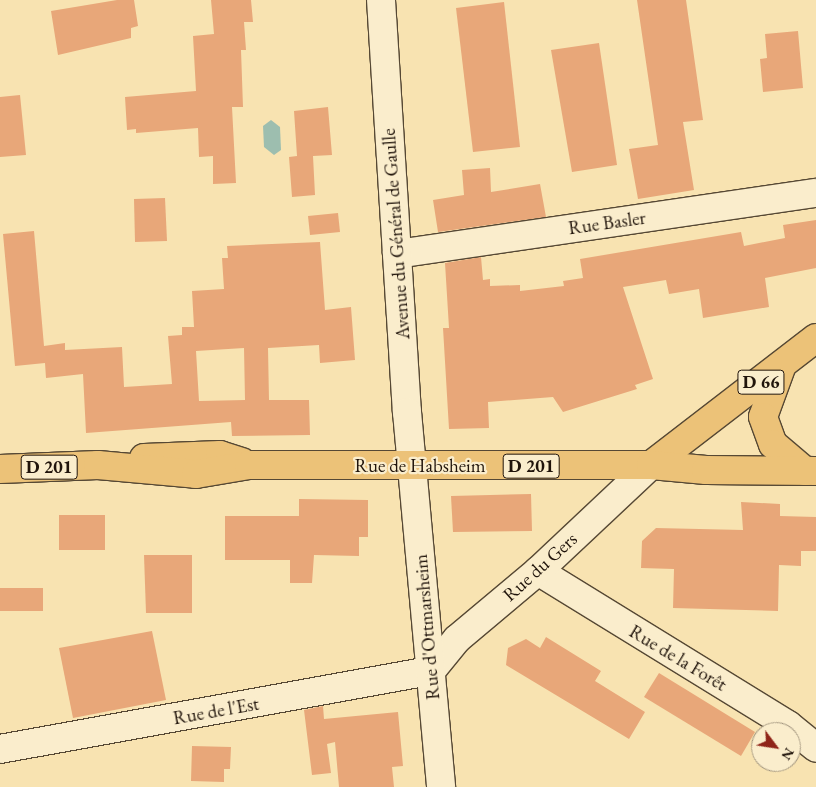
<!DOCTYPE html>
<meta charset="utf-8">
<style>
body{margin:0}
#map{position:relative;width:816px;height:787px;overflow:hidden;background:#f8e3b1;font-family:"EB Garamond",serif}
div>[style]{position:absolute}
.water>*{inset:0;background:#9dbeaf}
.building>*{inset:0;background:#e8a779}
.roads{filter:drop-shadow(1px 0 #564834) drop-shadow(-1px 0 #564834) drop-shadow(0 1px #564834) drop-shadow(0 -1px #564834)}
.minor>*{height:28px;margin:-14px;padding:0 14px;transform-origin:14px;border-radius:14px;background:#faedcc}
.secondary>*{height:28px;margin:-14px;padding:0 14px;transform-origin:14px;border-radius:14px;background:#faedcc}
.primary>*{height:28px;margin:-14px;padding:0 14px;transform-origin:14px;border-radius:14px;background:#ecc278}
span{translate:-50% -50%;white-space:nowrap;text-align:center;line-height:1.15;-webkit-text-stroke:4.5px #faedcc;paint-order:stroke}
.shield-label span{padding:1px 4px;background:#faedcc;border:1px solid;border-radius:4px;-webkit-text-stroke-width:0}
.shield-label{font-size:18px;color:#20140b;font-weight:700}
.street-label{font-size:19px;color:#20140b}
.north{position:absolute;left:751px;top:722px;width:50px;height:50px;box-sizing:border-box;background:#faedcc;border:1px solid #a3967f;border-radius:50%;rotate:121deg;font-size:14px;font-weight:700;line-height:20px;text-align:center;color:#20140b}
.north::after{content:'';display:block;margin:auto;width:18px;height:22px;background:#8f2418;clip-path:polygon(50% 0,100% 100%,50% 72%,0 100%)}
</style>
<div id="map">
<div class="water">
<div style="clip-path:polygon(271px 120px,280px 127px,281px 150px,274px 155px,264px 147px,263px 126px)"></div>
</div>
<div class="building">
<div style="clip-path:polygon(117px 0,134px 0,138px 26px,131px 28px,131px 38px,58px 55px,51px 11px)"></div>
<div style="clip-path:polygon(211px 0,251px 0,253px 22px,244px 22px,246px 50px,241px 50px,243px 107px,232px 107px,236px 183px,213px 184px,213px 156px,199px 157px,198px 128px,136px 133px,136px 129px,127px 130px,125px 97px,196px 91px,193px 36px,214px 34px)"></div>
<div style="clip-path:polygon(637px 0,686px 0,703px 120px,683px 122px,694px 190px,638px 199px,629px 149px,658px 145px)"></div>
<div style="clip-path:polygon(504px 2px,520px 147px,473px 152px,456px 8px)"></div>
<div style="clip-path:polygon(798px 31px,803px 88px,763px 92px,760px 59px,767px 58px,765px 34px)"></div>
<div style="clip-path:polygon(599px 43px,617px 165px,572px 172px,551px 50px)"></div>
<div style="clip-path:polygon(20px 95px,26px 155px,0 157px,0 97px)"></div>
<div style="clip-path:polygon(328px 107px,332px 155px,313px 156px,315px 195px,292px 197px,289px 157px,297px 156px,294px 111px)"></div>
<div style="clip-path:polygon(490px 168px,491px 192px,540px 184px,546px 217px,438px 232px,433px 200px,464px 195px,462px 170px)"></div>
<div style="clip-path:polygon(165px 198px,167px 241px,135px 242px,134px 199px)"></div>
<div style="clip-path:polygon(338px 213px,340px 232px,310px 235px,308px 216px)"></div>
<div style="clip-path:polygon(816px 220px,816px 268px,765px 278px,769px 307px,703px 318px,699px 289px,669px 294px,666px 280px,623px 287px,653px 379px,635px 385px,637px 389px,563px 412px,553px 397px,488px 402px,489px 428px,449px 429px,443px 328px,449px 328px,445px 263px,481px 257px,483px 280px,490px 279px,490px 286px,520px 285px,520px 291px,564px 286px,563px 281px,583px 278px,580px 259px,741px 232px,744px 246px,785px 238px,783px 225px)"></div>
<div style="clip-path:polygon(evenodd,34px 231px,44px 346px,65px 343px,65px 350px,122px 347px,124px 387px,172px 384px,168px 336px,182px 335px,182px 327px,194px 327px,192px 291px,224px 289px,222px 258px,228px 258px,227px 246px,320px 242px,325px 310px,351px 307px,355px 360px,320px 363px,319px 345px,268px 348px,269px 400px,309px 400px,310px 435px,232px 436px,231px 422px,86px 433px,83px 374px,46px 378px,45px 363px,15px 366px,3px 234px,34px 231px,244px 348px,245px 400px,199px 401px,196px 351px,244px 348px)"></div>
<div style="clip-path:polygon(531px 494px,532px 531px,453px 532px,451px 496px)"></div>
<div style="clip-path:polygon(299px 499px,368px 500px,368px 537px,359px 537px,359px 556px,314px 555px,312px 583px,290px 583px,290px 560px,225px 560px,225px 516px,299px 516px)"></div>
<div style="clip-path:polygon(741px 502px,780px 504px,780px 516px,816px 517px,816px 551px,801px 551px,801px 566px,779px 565px,778px 611px,673px 608px,674px 569px,641px 568px,642px 541px,656px 528px,743px 530px)"></div>
<div style="clip-path:polygon(59px 515px,105px 515px,105px 550px,59px 550px)"></div>
<div style="clip-path:polygon(144px 555px,192px 555px,192px 613px,146px 613px)"></div>
<div style="clip-path:polygon(0 588px,43px 588px,43px 611px,0 611px)"></div>
<div style="clip-path:polygon(152px 631px,166px 700px,73px 718px,59px 648px)"></div>
<div style="clip-path:polygon(546px 637px,601px 671px,595px 681px,645px 712px,629px 739px,506px 665px,508px 648px,526px 639px,540px 648px)"></div>
<div style="clip-path:polygon(659px 673px,755px 732px,741px 756px,644px 697px)"></div>
<div style="clip-path:polygon(323px 706px,324px 719px,398px 712px,403px 766px,392px 767px,394px 787px,339px 787px,335px 742px,327px 744px,331px 773px,312px 775px,304px 710px)"></div>
<div style="clip-path:polygon(192px 746px,231px 747px,230px 769px,224px 769px,224px 782px,191px 781px)"></div>
</div>
<div class="roads">
<div class="minor">
<div style="left:397px;top:254px;width:423px;rotate:-8.3deg"></div>
<div style="left:538px;top:571px;width:294px;rotate:31.6deg"></div>
<div style="left:788px;top:725px;width:36px;rotate:39deg"></div>
<div style="left:0;top:749px;width:438px;rotate:-10.3deg"></div>
<div style="left:431px;top:671px;width:41px;rotate:-50.9deg"></div>
<div style="left:457px;top:639px;width:106px;rotate:-40deg"></div>
<div style="left:538px;top:571px;width:155px;rotate:-43.2deg"></div>
</div>
<div class="secondary">
<div style="left:381px;top:0;width:413px;rotate:86.4deg"></div>
<div style="left:407px;top:412px;width:377px;rotate:84.8deg"></div>
</div>
<div class="primary">
<div style="left:782px;top:365px;width:55px;rotate:110.1deg"></div>
<div style="left:763px;top:417px;width:29px;rotate:70deg"></div>
<div style="left:773px;top:444px;width:42px;rotate:40.2deg"></div>
<div style="left:144px;top:458px;width:76px;rotate:-2.3deg"></div>
<div style="left:220px;top:455px;width:23px;rotate:18deg"></div>
<div style="left:651px;top:465px;width:208px;rotate:-37.6deg"></div>
<div style="left:0;top:469px;width:98px;rotate:-2.3deg"></div>
<div style="left:98px;top:465px;width:98px;rotate:5.2deg"></div>
<div style="left:196px;top:474px;width:54px;rotate:-9.6deg"></div>
<div style="left:249px;top:465px;width:402px"></div>
<div style="left:651px;top:465px;width:55px;rotate:5.2deg"></div>
<div style="left:706px;top:470px;width:110px;rotate:0.5deg"></div>
</div>
</div>
<div class="shield-label">
<span style="left:761px;top:382px">D 66</span>
<span style="left:531px;top:466px">D 201</span>
<span style="left:49px;top:467px">D 201</span>
</div>
<div class="street-label">
<span style="left:607px;top:223px;rotate:-8deg">Rue Basler</span>
<span style="left:396px;top:234px;rotate:-94deg">Avenue du Général de Gaulle</span>
<span style="left:420px;top:466px">Rue de Habsheim</span>
<span style="left:540px;top:567px;rotate:-42deg">Rue du Gers</span>
<span style="left:427px;top:627px;rotate:-95deg">Rue d'Ottmarsheim</span>
<span style="left:678px;top:658px;rotate:31deg">Rue de la Forêt</span>
<span style="left:216px;top:711px;rotate:-10deg">Rue de l'Est</span>
</div>
<div class="north">N</div>
</div>
